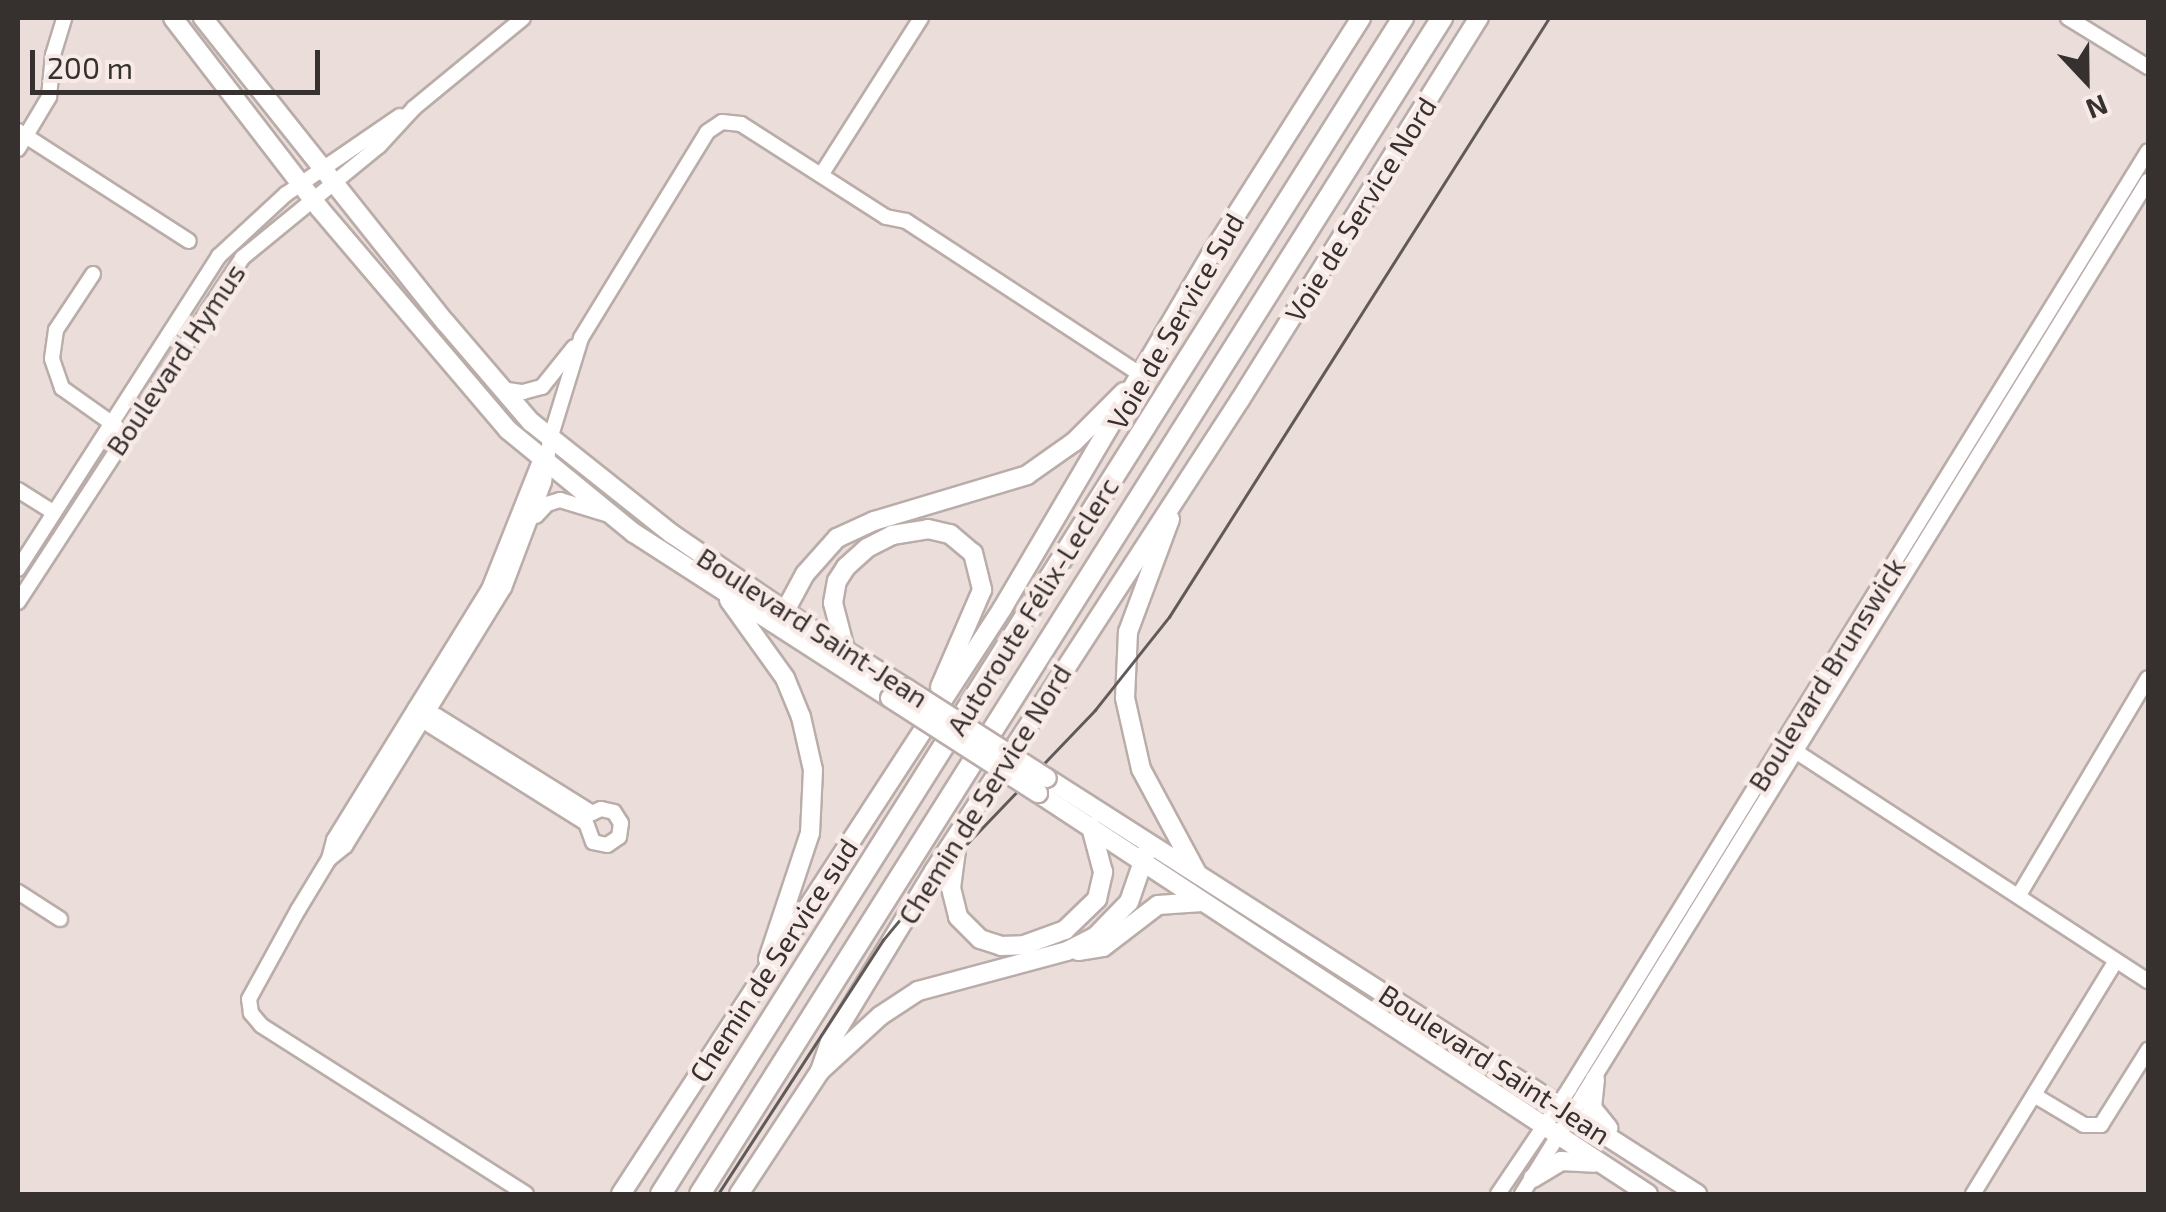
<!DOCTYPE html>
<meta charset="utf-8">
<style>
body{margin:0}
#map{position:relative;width:2166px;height:1212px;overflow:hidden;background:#ebdeda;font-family:"Exo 2",sans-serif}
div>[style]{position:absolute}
.roads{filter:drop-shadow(2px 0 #baada9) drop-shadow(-2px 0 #baada9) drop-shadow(0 2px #baada9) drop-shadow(0 -2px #baada9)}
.minor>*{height:14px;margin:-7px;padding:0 7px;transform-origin:7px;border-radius:7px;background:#fff}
.major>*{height:18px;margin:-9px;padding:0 9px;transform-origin:9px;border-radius:9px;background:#fff}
.highway>*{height:20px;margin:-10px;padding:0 10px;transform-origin:10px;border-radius:10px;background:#fff}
.tram>*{height:2.5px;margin:-1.25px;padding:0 1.25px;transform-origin:1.25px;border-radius:1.25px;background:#615a58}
.bridges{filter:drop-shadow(2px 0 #baada9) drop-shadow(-2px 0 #baada9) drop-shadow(0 2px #baada9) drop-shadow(0 -2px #baada9)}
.major-bridge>*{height:18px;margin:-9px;padding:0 9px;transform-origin:9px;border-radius:9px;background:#fff}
span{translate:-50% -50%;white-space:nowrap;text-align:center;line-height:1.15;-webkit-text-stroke:9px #f8ebe7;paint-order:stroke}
.street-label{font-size:28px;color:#36312f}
.frame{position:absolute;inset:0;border:20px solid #36312f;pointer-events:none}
.north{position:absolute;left:2036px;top:30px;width:100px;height:100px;-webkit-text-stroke:8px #f8ebe7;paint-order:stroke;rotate:158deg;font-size:28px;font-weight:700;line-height:40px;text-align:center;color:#36312f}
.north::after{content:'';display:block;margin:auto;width:35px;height:45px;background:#36312f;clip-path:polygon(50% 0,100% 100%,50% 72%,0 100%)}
.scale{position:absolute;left:30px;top:50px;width:290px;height:45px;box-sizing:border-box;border:5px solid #36312f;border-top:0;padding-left:12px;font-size:30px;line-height:35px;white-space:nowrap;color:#36312f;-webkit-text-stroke:8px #f8ebe7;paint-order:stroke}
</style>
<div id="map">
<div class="roads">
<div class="minor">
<div style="left:2068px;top:18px;width:94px;rotate:31.5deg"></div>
<div style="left:18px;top:131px;width:203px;rotate:32.8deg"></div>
<div style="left:18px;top:149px;width:61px;rotate:-59.2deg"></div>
<div style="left:49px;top:97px;width:42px;rotate:-84.6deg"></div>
<div style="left:53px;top:55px;width:39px;rotate:-73deg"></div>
<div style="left:821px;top:175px;width:186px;rotate:-57.5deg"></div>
<div style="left:93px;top:274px;width:67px;rotate:123.5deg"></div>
<div style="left:56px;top:330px;width:29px;rotate:98deg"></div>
<div style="left:52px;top:359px;width:31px;rotate:71deg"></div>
<div style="left:62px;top:388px;width:67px;rotate:35.3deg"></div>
<div style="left:501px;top:389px;width:22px;rotate:8deg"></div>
<div style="left:523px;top:392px;width:20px;rotate:-15deg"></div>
<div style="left:542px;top:387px;width:51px;rotate:-51.3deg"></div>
<div style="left:18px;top:490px;width:41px;rotate:32.2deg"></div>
<div style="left:536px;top:516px;width:16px;rotate:-47deg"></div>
<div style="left:547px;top:504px;width:14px;rotate:-17deg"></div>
<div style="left:560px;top:500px;width:48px;rotate:16.9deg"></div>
<div style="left:18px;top:569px;width:372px;rotate:-57.3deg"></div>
<div style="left:219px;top:256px;width:91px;rotate:-42.8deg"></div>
<div style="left:286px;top:194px;width:138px;rotate:-34.4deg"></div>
<div style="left:18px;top:602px;width:411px;rotate:-56.9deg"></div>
<div style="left:242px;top:258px;width:177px;rotate:-39.3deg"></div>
<div style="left:379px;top:146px;width:52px;rotate:-47.4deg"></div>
<div style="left:414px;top:108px;width:141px;rotate:-39.5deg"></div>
<div style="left:415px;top:709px;width:23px;rotate:18deg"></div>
<div style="left:437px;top:716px;width:183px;rotate:32deg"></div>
<div style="left:592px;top:813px;width:10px;rotate:-24deg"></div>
<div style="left:601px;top:809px;width:13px;rotate:13deg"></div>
<div style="left:614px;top:812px;width:13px;rotate:58deg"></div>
<div style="left:621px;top:823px;width:14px;rotate:98deg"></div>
<div style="left:619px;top:837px;width:14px;rotate:146deg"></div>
<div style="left:607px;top:845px;width:14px;rotate:-168deg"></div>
<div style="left:593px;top:842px;width:20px;rotate:-110deg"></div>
<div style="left:586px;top:823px;width:184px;rotate:-147.9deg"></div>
<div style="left:430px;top:725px;width:22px;rotate:-133deg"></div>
<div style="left:1789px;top:747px;width:429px;rotate:33.1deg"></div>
<div style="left:329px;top:859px;width:20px;rotate:-75deg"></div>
<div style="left:334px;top:840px;width:295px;rotate:-58.3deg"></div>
<div style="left:489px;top:589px;width:146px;rotate:-68.3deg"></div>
<div style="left:18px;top:892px;width:50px;rotate:32.7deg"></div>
<div style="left:2019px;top:895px;width:252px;rotate:-59.3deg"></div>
<div style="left:2034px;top:1095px;width:58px;rotate:31deg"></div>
<div style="left:2084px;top:1125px;width:17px"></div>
<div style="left:2101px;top:1125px;width:89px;rotate:-57.9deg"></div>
<div style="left:526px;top:1194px;width:314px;rotate:-147.5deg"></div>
<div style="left:261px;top:1025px;width:16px;rotate:-130deg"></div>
<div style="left:251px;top:1013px;width:14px;rotate:-98deg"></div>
<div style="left:249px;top:999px;width:102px;rotate:-61.2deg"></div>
<div style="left:298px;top:910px;width:60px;rotate:-58.7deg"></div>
<div style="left:329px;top:859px;width:21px;rotate:-39deg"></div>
<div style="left:345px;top:846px;width:303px;rotate:-58.4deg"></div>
<div style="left:504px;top:588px;width:113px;rotate:-69.3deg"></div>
<div style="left:544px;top:482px;width:43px;rotate:-82.1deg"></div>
<div style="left:550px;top:439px;width:106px;rotate:-72.9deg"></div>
<div style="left:581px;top:338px;width:241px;rotate:-58.5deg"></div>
<div style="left:707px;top:132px;width:18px;rotate:-34deg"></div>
<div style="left:722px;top:122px;width:19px;rotate:6deg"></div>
<div style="left:741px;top:124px;width:172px;rotate:32.7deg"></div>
<div style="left:886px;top:217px;width:20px;rotate:11deg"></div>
<div style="left:906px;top:221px;width:280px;rotate:33.2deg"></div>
<div style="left:1498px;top:1194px;width:127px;rotate:-55.9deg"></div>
<div style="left:1569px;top:1089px;width:1102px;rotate:-58.31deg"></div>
<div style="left:1522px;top:1194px;width:1191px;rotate:-58.29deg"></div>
<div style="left:1973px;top:1194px;width:273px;rotate:-58.5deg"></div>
</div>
<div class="major">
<div style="left:173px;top:18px;width:241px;rotate:52.4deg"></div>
<div style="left:320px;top:209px;width:290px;rotate:49.6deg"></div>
<div style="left:508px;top:430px;width:163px;rotate:39.3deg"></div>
<div style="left:634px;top:533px;width:305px;rotate:32.8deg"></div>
<div style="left:203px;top:18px;width:390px;rotate:51.5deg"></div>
<div style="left:446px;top:323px;width:130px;rotate:49.4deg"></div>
<div style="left:531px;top:422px;width:180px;rotate:38.5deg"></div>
<div style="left:672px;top:534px;width:172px;rotate:34.3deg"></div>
<div style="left:814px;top:631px;width:108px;rotate:31.8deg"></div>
<div style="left:1170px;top:519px;width:121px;rotate:110.4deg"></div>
<div style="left:1128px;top:632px;width:66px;rotate:92.6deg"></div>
<div style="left:1125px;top:698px;width:73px;rotate:77.3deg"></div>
<div style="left:1141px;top:769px;width:118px;rotate:61.7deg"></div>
<div style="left:729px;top:600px;width:96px;rotate:54.3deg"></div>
<div style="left:785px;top:678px;width:42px;rotate:67.7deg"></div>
<div style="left:801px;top:717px;width:54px;rotate:77.2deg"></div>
<div style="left:813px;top:770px;width:63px;rotate:92.7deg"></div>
<div style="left:810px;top:833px;width:133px;rotate:108.4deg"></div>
<div style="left:785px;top:621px;width:10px;rotate:-90deg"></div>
<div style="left:785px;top:611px;width:42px;rotate:-61.6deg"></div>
<div style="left:805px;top:574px;width:48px;rotate:-48.4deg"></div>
<div style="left:837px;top:538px;width:41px;rotate:-24.7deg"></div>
<div style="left:874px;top:521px;width:160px;rotate:-16.7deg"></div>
<div style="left:1027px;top:475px;width:57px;rotate:-35.1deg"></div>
<div style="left:1074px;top:442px;width:71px;rotate:-45deg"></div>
<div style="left:845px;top:649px;width:48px;rotate:-104.6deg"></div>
<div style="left:833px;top:603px;width:22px;rotate:-80deg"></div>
<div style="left:837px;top:581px;width:17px;rotate:-57deg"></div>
<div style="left:846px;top:567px;width:28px;rotate:-42deg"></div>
<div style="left:867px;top:548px;width:28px;rotate:-27deg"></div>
<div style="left:892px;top:535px;width:36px;rotate:-9deg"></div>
<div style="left:928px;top:529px;width:23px;rotate:13deg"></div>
<div style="left:950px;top:534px;width:30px;rotate:40deg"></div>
<div style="left:973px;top:553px;width:38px;rotate:76deg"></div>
<div style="left:982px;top:590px;width:106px;rotate:113.4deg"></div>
<div style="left:1047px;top:778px;width:772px;rotate:32.62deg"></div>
<div style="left:1038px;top:793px;width:730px;rotate:33.32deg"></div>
<div style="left:957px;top:842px;width:46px;rotate:97.4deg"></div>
<div style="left:951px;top:888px;width:30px;rotate:76deg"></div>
<div style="left:958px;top:917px;width:31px;rotate:45deg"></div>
<div style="left:980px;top:939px;width:22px;rotate:18deg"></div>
<div style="left:1001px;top:946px;width:23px;rotate:-2deg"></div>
<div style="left:1024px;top:945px;width:44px;rotate:-20.1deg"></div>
<div style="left:1065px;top:930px;width:45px;rotate:-44.1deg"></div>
<div style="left:1097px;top:899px;width:28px;rotate:-77deg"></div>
<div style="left:1103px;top:872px;width:47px;rotate:-104.9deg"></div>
<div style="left:1078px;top:951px;width:25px;rotate:-9deg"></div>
<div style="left:1103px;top:947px;width:69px;rotate:-37.4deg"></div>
<div style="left:1158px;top:905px;width:44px;rotate:-3.9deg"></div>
<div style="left:820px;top:1071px;width:81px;rotate:-42.5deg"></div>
<div style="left:880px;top:1016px;width:45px;rotate:-33.3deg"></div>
<div style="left:918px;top:991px;width:154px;rotate:-15deg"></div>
<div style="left:1067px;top:951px;width:33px;rotate:-27deg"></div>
<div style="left:1096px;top:936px;width:47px;rotate:-45.9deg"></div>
<div style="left:1129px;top:902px;width:52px;rotate:-70.9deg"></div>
<div style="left:1595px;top:1079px;width:29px;rotate:96deg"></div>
<div style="left:1592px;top:1108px;width:26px;rotate:51deg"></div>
<div style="left:1533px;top:1178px;width:33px;rotate:-31deg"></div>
<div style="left:1561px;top:1161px;width:33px;rotate:3deg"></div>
<div style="left:621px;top:1194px;width:698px;rotate:-56.92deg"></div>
<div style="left:1002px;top:609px;width:410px;rotate:-59.5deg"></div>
<div style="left:1210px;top:256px;width:282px;rotate:-57.6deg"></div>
<div style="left:739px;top:1194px;width:147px;rotate:-56.6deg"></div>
<div style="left:820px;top:1071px;width:31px;rotate:-71deg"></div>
<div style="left:830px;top:1042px;width:200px;rotate:-58.7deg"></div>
<div style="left:934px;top:871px;width:562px;rotate:-56.99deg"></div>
<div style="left:1240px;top:400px;width:451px;rotate:-58deg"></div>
</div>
<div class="highway">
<div style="left:661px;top:1194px;width:1391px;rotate:-57.75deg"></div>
<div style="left:700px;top:1194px;width:1391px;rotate:-57.75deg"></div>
</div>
</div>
<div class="tram">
<div style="left:718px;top:1194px;width:303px;rotate:-57deg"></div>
<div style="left:883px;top:940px;width:83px;rotate:-50.4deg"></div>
<div style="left:936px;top:876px;width:230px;rotate:-46.2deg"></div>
<div style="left:1095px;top:710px;width:119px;rotate:-51.5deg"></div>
<div style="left:1169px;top:617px;width:709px;rotate:-57.61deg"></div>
</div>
<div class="bridges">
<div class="major-bridge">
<div style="left:906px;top:688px;width:167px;rotate:32.6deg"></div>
<div style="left:890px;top:698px;width:176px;rotate:32.7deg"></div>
</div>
</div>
<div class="street-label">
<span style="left:1360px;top:209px;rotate:-58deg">Voie de Service Nord</span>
<span style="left:1175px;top:321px;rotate:-60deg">Voie de Service Sud</span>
<span style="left:175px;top:359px;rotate:-56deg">Boulevard Hymus</span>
<span style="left:1032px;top:606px;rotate:-58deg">Autoroute Félix-Leclerc</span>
<span style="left:813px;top:627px;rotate:33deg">Boulevard Saint-Jean</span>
<span style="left:1826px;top:674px;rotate:-58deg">Boulevard Brunswick</span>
<span style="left:984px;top:794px;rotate:-58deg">Chemin de Service Nord</span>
<span style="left:773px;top:960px;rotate:-57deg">Chemin de Service sud</span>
<span style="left:1495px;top:1064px;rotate:33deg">Boulevard Saint-Jean</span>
</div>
<div class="frame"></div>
<div class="north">N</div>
<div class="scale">200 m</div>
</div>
